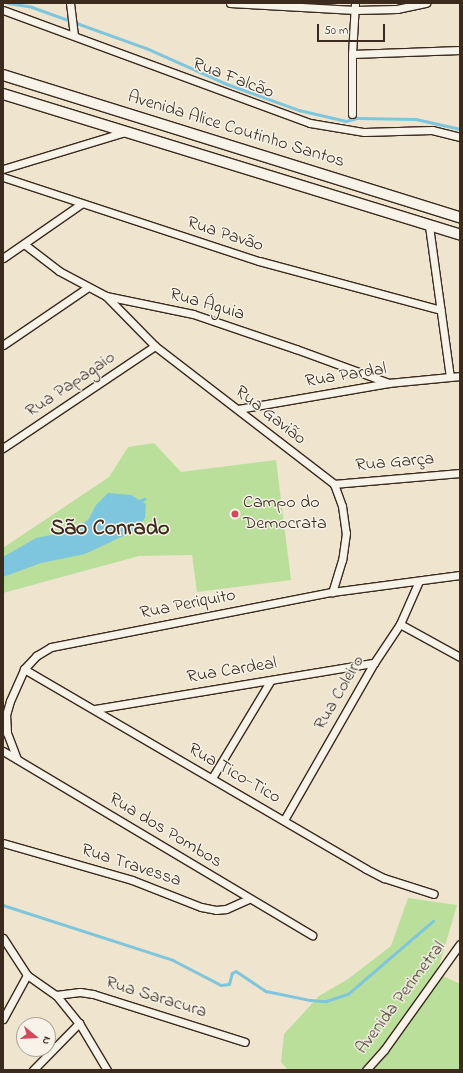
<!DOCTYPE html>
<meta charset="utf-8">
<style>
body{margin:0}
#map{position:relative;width:463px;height:1073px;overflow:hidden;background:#efe5ce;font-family:"Indie Flower",sans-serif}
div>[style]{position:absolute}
.green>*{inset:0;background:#badf9a}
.water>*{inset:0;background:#7ec6de}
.stream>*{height:2.5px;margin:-1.25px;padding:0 1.25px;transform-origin:1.25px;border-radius:1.25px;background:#7ec6de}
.roads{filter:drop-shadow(1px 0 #3b2a1e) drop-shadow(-1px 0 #3b2a1e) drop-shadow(0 1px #3b2a1e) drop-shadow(0 -1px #3b2a1e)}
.street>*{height:7px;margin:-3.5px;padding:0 3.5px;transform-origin:3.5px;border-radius:3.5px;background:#f7f3e8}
.secondary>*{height:10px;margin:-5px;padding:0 5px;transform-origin:5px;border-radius:5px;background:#f7f3e8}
.dots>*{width:11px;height:11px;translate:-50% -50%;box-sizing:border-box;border:2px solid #f7f3e8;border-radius:50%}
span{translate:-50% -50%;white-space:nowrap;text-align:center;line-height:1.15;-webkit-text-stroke:3px #f7f3e8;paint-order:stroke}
.street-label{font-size:18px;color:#3b2a1e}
.poi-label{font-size:18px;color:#3b2a1e}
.left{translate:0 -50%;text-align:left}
.district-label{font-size:22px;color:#3b2a1e;font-weight:700}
.frame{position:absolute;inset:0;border:4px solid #3b2a1e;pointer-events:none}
.north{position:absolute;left:16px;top:1017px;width:40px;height:40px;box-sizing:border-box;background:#f7f3e8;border:1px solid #aca397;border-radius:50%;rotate:108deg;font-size:11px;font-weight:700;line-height:16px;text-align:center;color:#3b2a1e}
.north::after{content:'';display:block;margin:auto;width:14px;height:18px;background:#d1495b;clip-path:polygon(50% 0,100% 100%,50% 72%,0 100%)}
.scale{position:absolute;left:317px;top:24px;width:68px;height:18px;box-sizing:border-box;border:2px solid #3b2a1e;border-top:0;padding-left:5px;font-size:12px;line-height:14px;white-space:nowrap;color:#3b2a1e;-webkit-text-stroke:3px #f7f3e8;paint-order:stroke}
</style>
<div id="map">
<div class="green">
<div style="clip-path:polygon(154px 443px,181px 472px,276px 460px,291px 580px,197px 592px,192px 555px,139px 556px,3px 593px,3px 548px,109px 477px,128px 447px)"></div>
<div style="clip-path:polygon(408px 898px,457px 905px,437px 973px,460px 984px,460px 1070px,288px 1070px,281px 1062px,284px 1034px,319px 996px,348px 979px,391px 946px)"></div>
</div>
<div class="water">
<div style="clip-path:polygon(108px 493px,131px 495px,146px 504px,145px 518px,136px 530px,85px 554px,41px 563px,3px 577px,3px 557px,36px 538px,84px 528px,96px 505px)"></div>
</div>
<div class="stream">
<div style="left:8px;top:3px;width:24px;rotate:9deg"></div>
<div style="left:32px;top:7px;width:121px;rotate:19.8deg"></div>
<div style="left:146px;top:48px;width:89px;rotate:24deg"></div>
<div style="left:227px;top:84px;width:77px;rotate:19.9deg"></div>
<div style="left:299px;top:110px;width:48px;rotate:13.2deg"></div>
<div style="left:346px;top:121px;width:11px;rotate:-15deg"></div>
<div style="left:357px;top:118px;width:59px;rotate:1deg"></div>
<div style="left:416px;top:119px;width:45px;rotate:12.8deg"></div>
<div style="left:137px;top:502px;width:8px;rotate:-23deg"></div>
<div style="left:70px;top:533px;width:25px;rotate:-34deg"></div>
<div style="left:3px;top:905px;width:179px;rotate:17.9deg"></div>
<div style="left:173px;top:960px;width:54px;rotate:27.5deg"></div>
<div style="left:221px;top:985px;width:8px;rotate:-7deg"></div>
<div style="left:229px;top:984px;width:11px;rotate:-75deg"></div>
<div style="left:232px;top:973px;width:4px;rotate:-27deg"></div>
<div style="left:236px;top:971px;width:36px;rotate:34deg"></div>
<div style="left:266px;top:991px;width:45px;rotate:11.6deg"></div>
<div style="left:310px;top:1000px;width:16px;rotate:4deg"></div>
<div style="left:326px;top:1001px;width:23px;rotate:-18deg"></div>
<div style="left:348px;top:994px;width:112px;rotate:-40.7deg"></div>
</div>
<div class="roads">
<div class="street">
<div style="left:70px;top:3px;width:32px;rotate:83deg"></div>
<div style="left:230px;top:3px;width:125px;rotate:3.2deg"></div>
<div style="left:355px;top:10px;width:42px;rotate:-1.4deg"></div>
<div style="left:397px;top:9px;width:30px;rotate:-12deg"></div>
<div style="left:3px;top:10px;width:327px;rotate:20.2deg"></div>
<div style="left:310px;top:123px;width:55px;rotate:9.5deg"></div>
<div style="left:364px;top:132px;width:68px;rotate:-1.7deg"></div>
<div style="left:432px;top:130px;width:29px;rotate:14deg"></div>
<div style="left:352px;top:54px;width:108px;rotate:-2.1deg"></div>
<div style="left:352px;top:114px;width:60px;rotate:-90deg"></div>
<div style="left:352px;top:54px;width:51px;rotate:-86.6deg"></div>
<div style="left:3px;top:169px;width:127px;rotate:-16.9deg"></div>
<div style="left:3px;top:177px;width:269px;rotate:18.2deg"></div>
<div style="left:259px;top:261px;width:188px;rotate:15.1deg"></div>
<div style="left:429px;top:226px;width:152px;rotate:82.1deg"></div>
<div style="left:24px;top:244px;width:44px;rotate:37.6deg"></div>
<div style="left:59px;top:271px;width:53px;rotate:28deg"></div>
<div style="left:106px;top:296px;width:89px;rotate:11.7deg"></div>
<div style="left:193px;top:314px;width:109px;rotate:18.8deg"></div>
<div style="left:296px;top:349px;width:99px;rotate:20.1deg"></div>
<div style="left:3px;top:258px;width:95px;rotate:-34.7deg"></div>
<div style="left:106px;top:296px;width:70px;rotate:45.6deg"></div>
<div style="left:155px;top:346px;width:226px;rotate:37.6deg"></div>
<div style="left:334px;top:484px;width:23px;rotate:70deg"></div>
<div style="left:342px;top:506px;width:27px;rotate:82deg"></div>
<div style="left:346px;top:533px;width:27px;rotate:98deg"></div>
<div style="left:342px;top:560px;width:34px;rotate:107deg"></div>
<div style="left:3px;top:345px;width:102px;rotate:-34.2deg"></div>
<div style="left:238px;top:409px;width:153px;rotate:-9.8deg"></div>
<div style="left:389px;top:383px;width:71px;rotate:-5.6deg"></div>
<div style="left:3px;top:448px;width:183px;rotate:-33.9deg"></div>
<div style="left:334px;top:484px;width:126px;rotate:-5deg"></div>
<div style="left:400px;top:624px;width:68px;rotate:28.8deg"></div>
<div style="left:24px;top:669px;width:396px;rotate:30.3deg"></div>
<div style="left:366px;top:869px;width:20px;rotate:27deg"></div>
<div style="left:384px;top:878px;width:52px;rotate:17.7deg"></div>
<div style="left:95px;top:709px;width:283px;rotate:-9.4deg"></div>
<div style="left:3px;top:751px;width:360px;rotate:30.8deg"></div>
<div style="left:17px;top:759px;width:28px;rotate:-111deg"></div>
<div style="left:7px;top:733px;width:18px;rotate:-93deg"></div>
<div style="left:6px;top:715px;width:15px;rotate:-74deg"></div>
<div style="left:10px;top:701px;width:35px;rotate:-66deg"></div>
<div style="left:24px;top:669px;width:18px;rotate:-47deg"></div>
<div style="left:36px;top:656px;width:17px;rotate:-31deg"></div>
<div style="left:51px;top:647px;width:286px;rotate:-11.1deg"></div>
<div style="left:332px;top:592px;width:129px;rotate:-7.6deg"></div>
<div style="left:212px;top:778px;width:114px;rotate:-59deg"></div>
<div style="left:284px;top:820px;width:181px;rotate:-60.2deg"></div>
<div style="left:374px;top:663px;width:47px;rotate:-56.3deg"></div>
<div style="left:400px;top:624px;width:47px;rotate:-66.2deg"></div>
<div style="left:3px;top:843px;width:134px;rotate:16deg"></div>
<div style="left:132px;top:880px;width:74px;rotate:21.4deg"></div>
<div style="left:201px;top:907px;width:15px;rotate:11deg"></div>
<div style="left:216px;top:910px;width:10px;rotate:-6deg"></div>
<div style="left:226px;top:909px;width:24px;rotate:-24deg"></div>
<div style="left:3px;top:938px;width:44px;rotate:57deg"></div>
<div style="left:27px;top:975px;width:35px;rotate:35deg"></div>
<div style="left:56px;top:995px;width:36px;rotate:51deg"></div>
<div style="left:79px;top:1023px;width:55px;rotate:59.2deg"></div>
<div style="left:56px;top:995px;width:24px;rotate:-7deg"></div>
<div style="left:80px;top:992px;width:13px;rotate:9deg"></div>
<div style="left:93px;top:994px;width:159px;rotate:17.5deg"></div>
<div style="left:3px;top:1019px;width:50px;rotate:-61.4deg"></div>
<div style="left:33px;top:1070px;width:66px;rotate:-45.6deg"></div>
<div style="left:366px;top:1070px;width:27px;rotate:-48deg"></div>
<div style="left:384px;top:1050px;width:130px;rotate:-54.4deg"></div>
</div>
<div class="secondary">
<div style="left:3px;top:75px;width:479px;rotate:17.3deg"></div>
<div style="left:3px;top:94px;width:478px;rotate:17.1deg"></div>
</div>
</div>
<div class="dots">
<div style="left:235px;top:514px;background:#d1495b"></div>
</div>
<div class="street-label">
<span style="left:233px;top:79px;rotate:21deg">Rua Falcão</span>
<span style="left:236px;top:130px;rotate:17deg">Avenida Alice Coutinho Santos</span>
<span style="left:225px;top:235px;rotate:18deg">Rua Pavão</span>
<span style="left:207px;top:305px;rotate:16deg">Rua Águia</span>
<span style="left:346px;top:376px;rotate:-9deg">Rua Pardal</span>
<span style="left:71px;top:385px;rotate:-34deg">Rua Papagaio</span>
<span style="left:270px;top:416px;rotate:38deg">Rua Gavião</span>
<span style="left:395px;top:463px;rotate:-5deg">Rua Garça</span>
<span style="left:188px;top:605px;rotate:-11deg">Rua Periquito</span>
<span style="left:232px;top:671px;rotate:-9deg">Rua Cardeal</span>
<span style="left:340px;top:693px;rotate:-60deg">Rua Coleiro</span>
<span style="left:234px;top:774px;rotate:30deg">Rua Tico-Tico</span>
<span style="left:165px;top:831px;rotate:31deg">Rua dos Pombos</span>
<span style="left:131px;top:866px;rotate:18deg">Rua Travessa</span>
<span style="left:156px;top:998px;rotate:17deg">Rua Saracura</span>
<span style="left:401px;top:998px;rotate:-53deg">Avenida Perimetral</span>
</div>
<div class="poi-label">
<span class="left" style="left:243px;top:514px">Campo do<br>Democrata</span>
</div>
<div class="district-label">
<span style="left:110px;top:530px">São Conrado</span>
</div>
<div class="frame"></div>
<div class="north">N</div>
<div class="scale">50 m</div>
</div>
